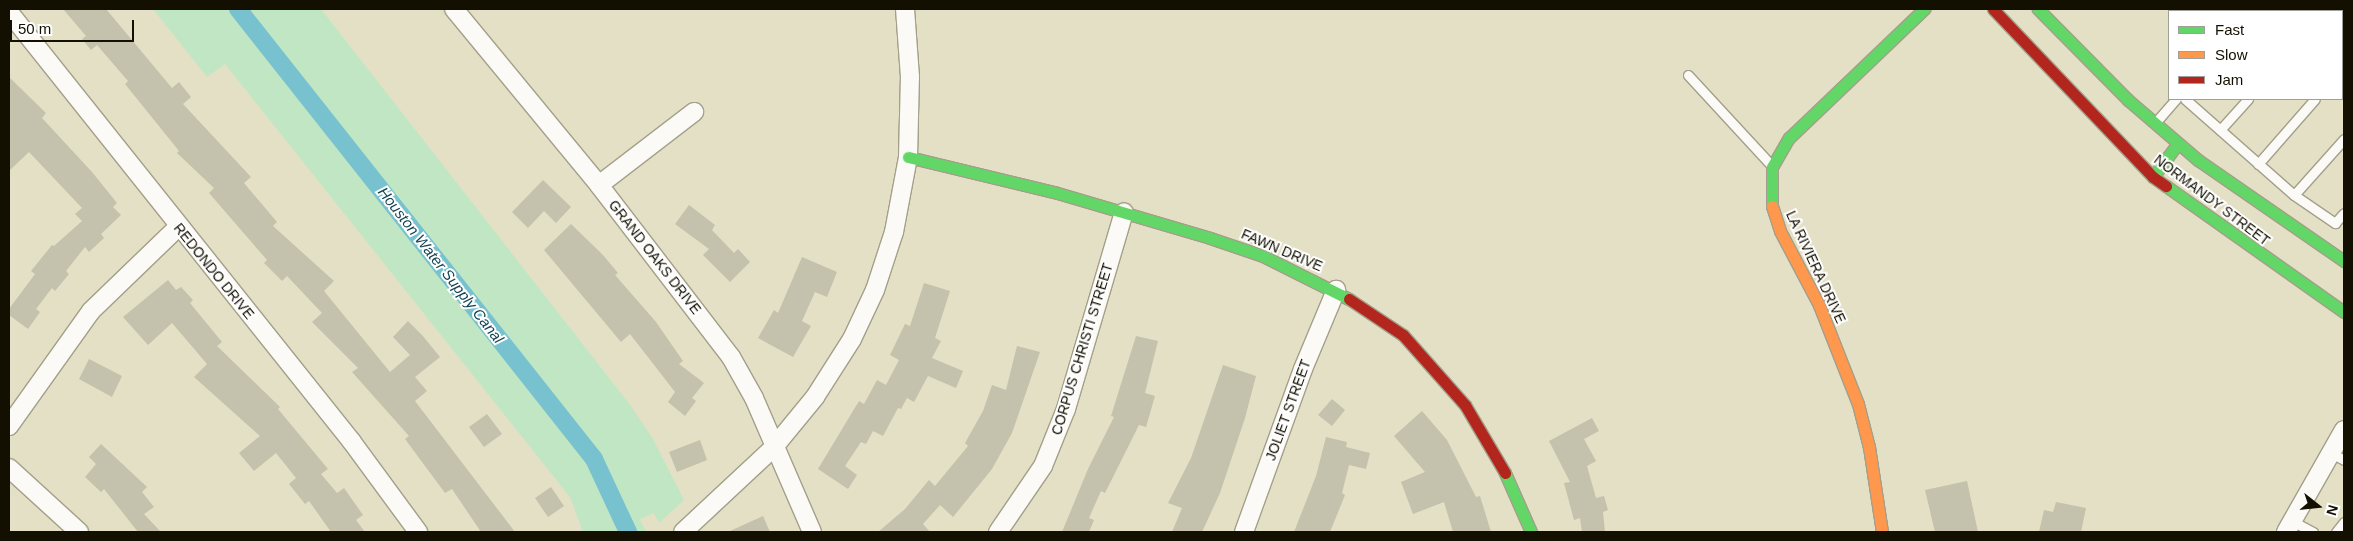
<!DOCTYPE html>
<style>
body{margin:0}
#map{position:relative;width:2353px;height:541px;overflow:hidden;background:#e4e0c5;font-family:Helvetica,sans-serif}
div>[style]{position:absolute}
.green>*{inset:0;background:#c1e6c4}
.canal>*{height:18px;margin:-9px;padding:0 9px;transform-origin:9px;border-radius:9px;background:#78c2cf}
.building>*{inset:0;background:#c4c1ac}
.roads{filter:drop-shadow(1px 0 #a39f8a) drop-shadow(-1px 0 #a39f8a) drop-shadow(0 1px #a39f8a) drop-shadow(0 -1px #a39f8a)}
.lane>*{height:9px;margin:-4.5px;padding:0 4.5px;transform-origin:4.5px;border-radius:4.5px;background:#fbfaf6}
.street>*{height:18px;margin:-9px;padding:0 9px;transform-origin:9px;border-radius:9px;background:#fbfaf6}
.fast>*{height:11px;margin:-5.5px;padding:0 5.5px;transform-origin:5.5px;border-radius:5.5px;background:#63d668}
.slow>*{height:11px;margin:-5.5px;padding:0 5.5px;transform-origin:5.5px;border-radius:5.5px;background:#ff974d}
.jam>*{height:11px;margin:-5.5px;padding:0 5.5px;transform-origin:5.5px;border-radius:5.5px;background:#b3261e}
span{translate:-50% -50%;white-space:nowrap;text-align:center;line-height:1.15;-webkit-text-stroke:4px #fff;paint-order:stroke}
.street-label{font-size:14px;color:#131001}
.water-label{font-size:15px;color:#154451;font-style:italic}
.frame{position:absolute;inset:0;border:10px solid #131001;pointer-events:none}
.legend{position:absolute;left:2168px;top:10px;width:175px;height:90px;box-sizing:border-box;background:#fff;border:1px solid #a19f99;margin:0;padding:6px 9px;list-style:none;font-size:15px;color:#131001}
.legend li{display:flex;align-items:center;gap:10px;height:25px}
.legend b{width:25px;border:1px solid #a19f99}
.north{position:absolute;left:2293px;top:481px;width:50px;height:50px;-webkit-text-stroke:4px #fff;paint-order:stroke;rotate:106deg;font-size:14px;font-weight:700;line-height:20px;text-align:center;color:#131001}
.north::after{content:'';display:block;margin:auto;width:18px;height:22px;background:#131001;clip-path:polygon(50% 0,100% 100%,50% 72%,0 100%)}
.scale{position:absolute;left:10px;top:20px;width:124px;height:22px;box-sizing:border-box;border:2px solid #131001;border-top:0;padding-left:6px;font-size:15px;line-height:18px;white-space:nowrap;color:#131001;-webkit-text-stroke:4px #fff;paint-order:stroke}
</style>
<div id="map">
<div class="green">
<div style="clip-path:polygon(153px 9px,321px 9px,631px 406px,653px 439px,684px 500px,659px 523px,654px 513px,640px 519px,646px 532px,583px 532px,570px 497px,225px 64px,207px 77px)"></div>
</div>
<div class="canal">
<div style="left:238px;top:9px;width:574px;rotate:51.65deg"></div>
<div style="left:594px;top:459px;width:81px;rotate:65deg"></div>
</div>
<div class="building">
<div style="clip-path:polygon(63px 9px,106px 9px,172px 88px,179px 82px,191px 97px,183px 104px,251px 177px,244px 183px,277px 222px,273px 226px,334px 281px,324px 291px,390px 372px,410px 355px,393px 337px,408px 321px,422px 335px,440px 357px,415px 377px,427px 391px,415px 401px,515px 532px,481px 532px,452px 489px,445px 493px,405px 439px,409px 436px,352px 372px,358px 368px,312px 322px,322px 313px,287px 276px,282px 281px,264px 263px,267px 260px,209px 193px,214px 188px,177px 153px,179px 151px,125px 84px,128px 81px,97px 45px,91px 50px,82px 39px,86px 36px)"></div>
<div style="clip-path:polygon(9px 77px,46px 113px,42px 118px,92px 172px,117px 203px,113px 207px,121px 215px,101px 234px,104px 238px,89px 252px,85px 247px,66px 271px,69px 274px,55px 291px,52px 288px,36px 309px,40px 312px,28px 329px,9px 315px,9px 309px,35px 274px,31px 271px,52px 245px,54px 246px,82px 221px,75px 214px,82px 208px,29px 152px,9px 171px)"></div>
<div style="clip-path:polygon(543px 180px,571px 207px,556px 223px,544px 211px,528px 228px,512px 212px)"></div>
<div style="clip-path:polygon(689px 205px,715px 225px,712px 230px,734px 253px,738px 249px,750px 262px,730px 282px,703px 255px,709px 249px,675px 224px)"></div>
<div style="clip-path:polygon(571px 224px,603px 255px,618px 273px,615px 275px,656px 322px,683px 361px,679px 364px,704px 383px,692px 398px,696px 401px,685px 416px,668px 402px,675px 392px,630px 334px,621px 342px,544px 250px)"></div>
<div style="clip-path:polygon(802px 257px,837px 272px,827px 297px,815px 292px,802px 321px,811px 326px,793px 357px,758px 338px,774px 310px,778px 313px)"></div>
<div style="clip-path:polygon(168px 280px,176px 290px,181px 287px,193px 300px,190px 303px,222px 342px,217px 346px,280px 407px,278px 409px,328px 469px,321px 474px,337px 493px,344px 488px,363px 515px,356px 520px,365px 532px,331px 532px,309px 501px,305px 504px,289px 484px,296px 478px,276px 453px,254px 471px,239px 453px,260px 436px,194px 377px,207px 364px,172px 323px,148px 345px,123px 317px)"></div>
<div style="clip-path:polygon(924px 283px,950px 291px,935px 338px,941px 341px,932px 358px,963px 371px,956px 388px,928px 376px,914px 402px,907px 398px,901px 409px,898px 408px,883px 436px,873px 431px,866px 444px,861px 442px,845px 466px,857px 475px,848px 489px,818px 469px,859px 401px,864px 404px,877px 380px,886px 385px,899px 360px,890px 355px,905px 324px,910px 326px)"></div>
<div style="clip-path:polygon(1136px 336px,1158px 341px,1145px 393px,1155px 396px,1146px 427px,1139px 425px,1105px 493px,1101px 491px,1089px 518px,1094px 520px,1089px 532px,1062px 532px,1088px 469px,1114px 417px,1111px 416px)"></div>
<div style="clip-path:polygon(1017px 346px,1040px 352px,1012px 433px,992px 469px,953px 517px,940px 505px,923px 524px,930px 532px,878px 532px,905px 509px,929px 480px,935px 486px,968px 446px,965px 443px,983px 411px,992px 385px,1006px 390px)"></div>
<div style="clip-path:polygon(89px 359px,122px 376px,112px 397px,79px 379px)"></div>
<div style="clip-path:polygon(1223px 365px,1256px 376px,1245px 418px,1220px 493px,1202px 532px,1172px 532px,1182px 508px,1168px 503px,1191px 458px)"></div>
<div style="clip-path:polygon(1332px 399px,1345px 410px,1332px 426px,1318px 415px)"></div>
<div style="clip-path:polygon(1422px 411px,1447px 440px,1476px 497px,1480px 496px,1491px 532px,1453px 532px,1444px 502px,1413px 514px,1401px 482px,1425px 472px,1394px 436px)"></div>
<div style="clip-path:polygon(487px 414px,502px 434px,484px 447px,469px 427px)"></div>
<div style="clip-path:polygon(1592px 418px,1599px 431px,1584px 439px,1596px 461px,1587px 466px,1596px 498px,1604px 496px,1608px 510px,1603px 512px,1605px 532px,1582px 532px,1580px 518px,1574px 520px,1564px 483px,1570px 482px,1549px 441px)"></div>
<div style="clip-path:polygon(1326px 437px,1347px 442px,1346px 447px,1370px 453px,1366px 469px,1349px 465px,1342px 493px,1345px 495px,1330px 532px,1294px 532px,1316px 476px)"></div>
<div style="clip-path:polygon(700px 440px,707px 460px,677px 472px,669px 452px)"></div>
<div style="clip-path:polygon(101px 444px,147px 487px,142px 492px,154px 507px,144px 514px,161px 532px,138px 532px,104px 489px,101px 492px,85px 477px,96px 464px,89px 457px)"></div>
<div style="clip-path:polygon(1967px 481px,1978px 532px,1935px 532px,1925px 490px)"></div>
<div style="clip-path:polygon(551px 487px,564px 506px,548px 517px,535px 498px)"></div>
<div style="clip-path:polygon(2056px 502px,2086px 508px,2081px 532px,2039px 532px,2044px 510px,2053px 512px)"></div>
<div style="clip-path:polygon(763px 516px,770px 532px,728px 532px)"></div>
</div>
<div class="roads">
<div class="lane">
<div style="left:2254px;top:11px;width:3px;rotate:-45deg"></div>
<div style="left:2327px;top:11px;width:4px;rotate:-34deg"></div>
<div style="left:2342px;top:68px;width:4px;rotate:-56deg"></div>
<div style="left:1688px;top:75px;width:122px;rotate:47.3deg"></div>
<div style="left:2185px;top:99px;width:145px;rotate:41.4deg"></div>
<div style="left:2294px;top:195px;width:50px;rotate:34.3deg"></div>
<div style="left:2335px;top:223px;width:13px;rotate:-48deg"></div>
<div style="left:2155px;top:123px;width:32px;rotate:-49deg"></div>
<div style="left:2220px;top:130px;width:42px;rotate:-47.9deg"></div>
<div style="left:2258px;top:164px;width:86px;rotate:-48.8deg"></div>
<div style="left:2294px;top:195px;width:75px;rotate:-48.2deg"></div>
<div style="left:2331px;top:453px;width:15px;rotate:28deg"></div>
<div style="left:2292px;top:521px;width:24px;rotate:28deg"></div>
<div style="left:2336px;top:532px;width:13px;rotate:-51deg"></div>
</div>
<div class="street">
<div style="left:454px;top:9px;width:228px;rotate:50.5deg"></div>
<div style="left:599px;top:185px;width:217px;rotate:52.5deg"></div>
<div style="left:731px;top:357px;width:47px;rotate:60.7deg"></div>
<div style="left:754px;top:398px;width:146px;rotate:66.6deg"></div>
<div style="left:9px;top:12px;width:550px;rotate:51.42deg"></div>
<div style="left:352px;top:442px;width:112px;rotate:53.7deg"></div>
<div style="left:599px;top:185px;width:120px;rotate:-37.5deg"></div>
<div style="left:9px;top:426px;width:141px;rotate:-54.5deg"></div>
<div style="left:91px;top:311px;width:121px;rotate:-44deg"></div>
<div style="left:9px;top:468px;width:95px;rotate:42.4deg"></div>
<div style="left:683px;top:532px;width:125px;rotate:-43deg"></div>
<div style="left:774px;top:447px;width:65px;rotate:-50.6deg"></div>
<div style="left:815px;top:397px;width:69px;rotate:-57.5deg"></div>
<div style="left:852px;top:339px;width:54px;rotate:-64.9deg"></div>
<div style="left:875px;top:290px;width:61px;rotate:-71.9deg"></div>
<div style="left:894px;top:232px;width:76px;rotate:-79.4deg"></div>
<div style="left:908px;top:157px;width:80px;rotate:-88.6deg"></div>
<div style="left:910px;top:77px;width:68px;rotate:-94.2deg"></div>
<div style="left:998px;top:532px;width:80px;rotate:-55.7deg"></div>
<div style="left:1043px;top:466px;width:61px;rotate:-68deg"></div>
<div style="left:1066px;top:409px;width:205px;rotate:-73.6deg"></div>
<div style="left:1244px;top:532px;width:173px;rotate:-70.1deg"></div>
<div style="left:1303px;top:369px;width:86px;rotate:-67.3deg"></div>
<div style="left:2286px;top:532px;width:117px;rotate:-60.4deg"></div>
</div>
<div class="fast">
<div style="left:2038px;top:9px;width:128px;rotate:45.3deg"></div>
<div style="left:2128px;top:100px;width:92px;rotate:40.6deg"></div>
<div style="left:2198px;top:160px;width:178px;rotate:34.7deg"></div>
<div style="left:908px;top:157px;width:150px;rotate:13.5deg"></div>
<div style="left:1054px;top:192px;width:163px;rotate:16.4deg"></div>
<div style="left:1210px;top:238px;width:56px;rotate:18.8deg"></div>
<div style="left:1263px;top:256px;width:96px;rotate:26.6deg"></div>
<div style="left:2153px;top:177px;width:42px;rotate:-53.7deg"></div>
<div style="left:2166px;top:186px;width:218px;rotate:35.3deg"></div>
<div style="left:1772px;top:206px;width:39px;rotate:-90deg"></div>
<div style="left:1772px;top:167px;width:34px;rotate:-60deg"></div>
<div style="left:1789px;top:138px;width:187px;rotate:-43.7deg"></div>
<div style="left:1505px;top:473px;width:64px;rotate:66.2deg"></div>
</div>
<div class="slow">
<div style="left:1772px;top:206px;width:26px;rotate:72deg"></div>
<div style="left:1780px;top:231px;width:84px;rotate:62.2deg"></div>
<div style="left:1819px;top:305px;width:106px;rotate:68.5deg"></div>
<div style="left:1858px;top:404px;width:44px;rotate:75.7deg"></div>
<div style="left:1869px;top:447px;width:86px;rotate:81.3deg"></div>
</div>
<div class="jam">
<div style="left:1993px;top:9px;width:232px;rotate:46.4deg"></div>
<div style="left:2153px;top:177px;width:16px;rotate:35deg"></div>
<div style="left:1349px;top:299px;width:65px;rotate:33.7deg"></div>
<div style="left:1403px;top:335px;width:94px;rotate:48.5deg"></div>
<div style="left:1465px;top:405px;width:79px;rotate:59.5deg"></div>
</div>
</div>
<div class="street-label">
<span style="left:2212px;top:200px;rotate:37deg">NORMANDY STREET</span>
<span style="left:1282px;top:250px;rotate:23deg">FAWN DRIVE</span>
<span style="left:655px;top:257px;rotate:52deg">GRAND OAKS DRIVE</span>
<span style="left:1816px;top:267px;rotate:65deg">LA RIVIERA DRIVE</span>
<span style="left:214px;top:271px;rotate:51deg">REDONDO DRIVE</span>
<span style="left:1082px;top:349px;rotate:-73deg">CORPUS CHRISTI STREET</span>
<span style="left:1288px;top:410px;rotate:-70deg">JOLIET STREET</span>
</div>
<div class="water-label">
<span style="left:441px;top:265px;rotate:52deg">Houston Water Supply Canal</span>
</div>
<div class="frame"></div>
<ul class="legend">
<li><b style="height:6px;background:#63d668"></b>Fast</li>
<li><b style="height:6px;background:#ff974d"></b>Slow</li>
<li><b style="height:6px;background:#b3261e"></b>Jam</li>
</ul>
<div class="north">N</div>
<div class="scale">50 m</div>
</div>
